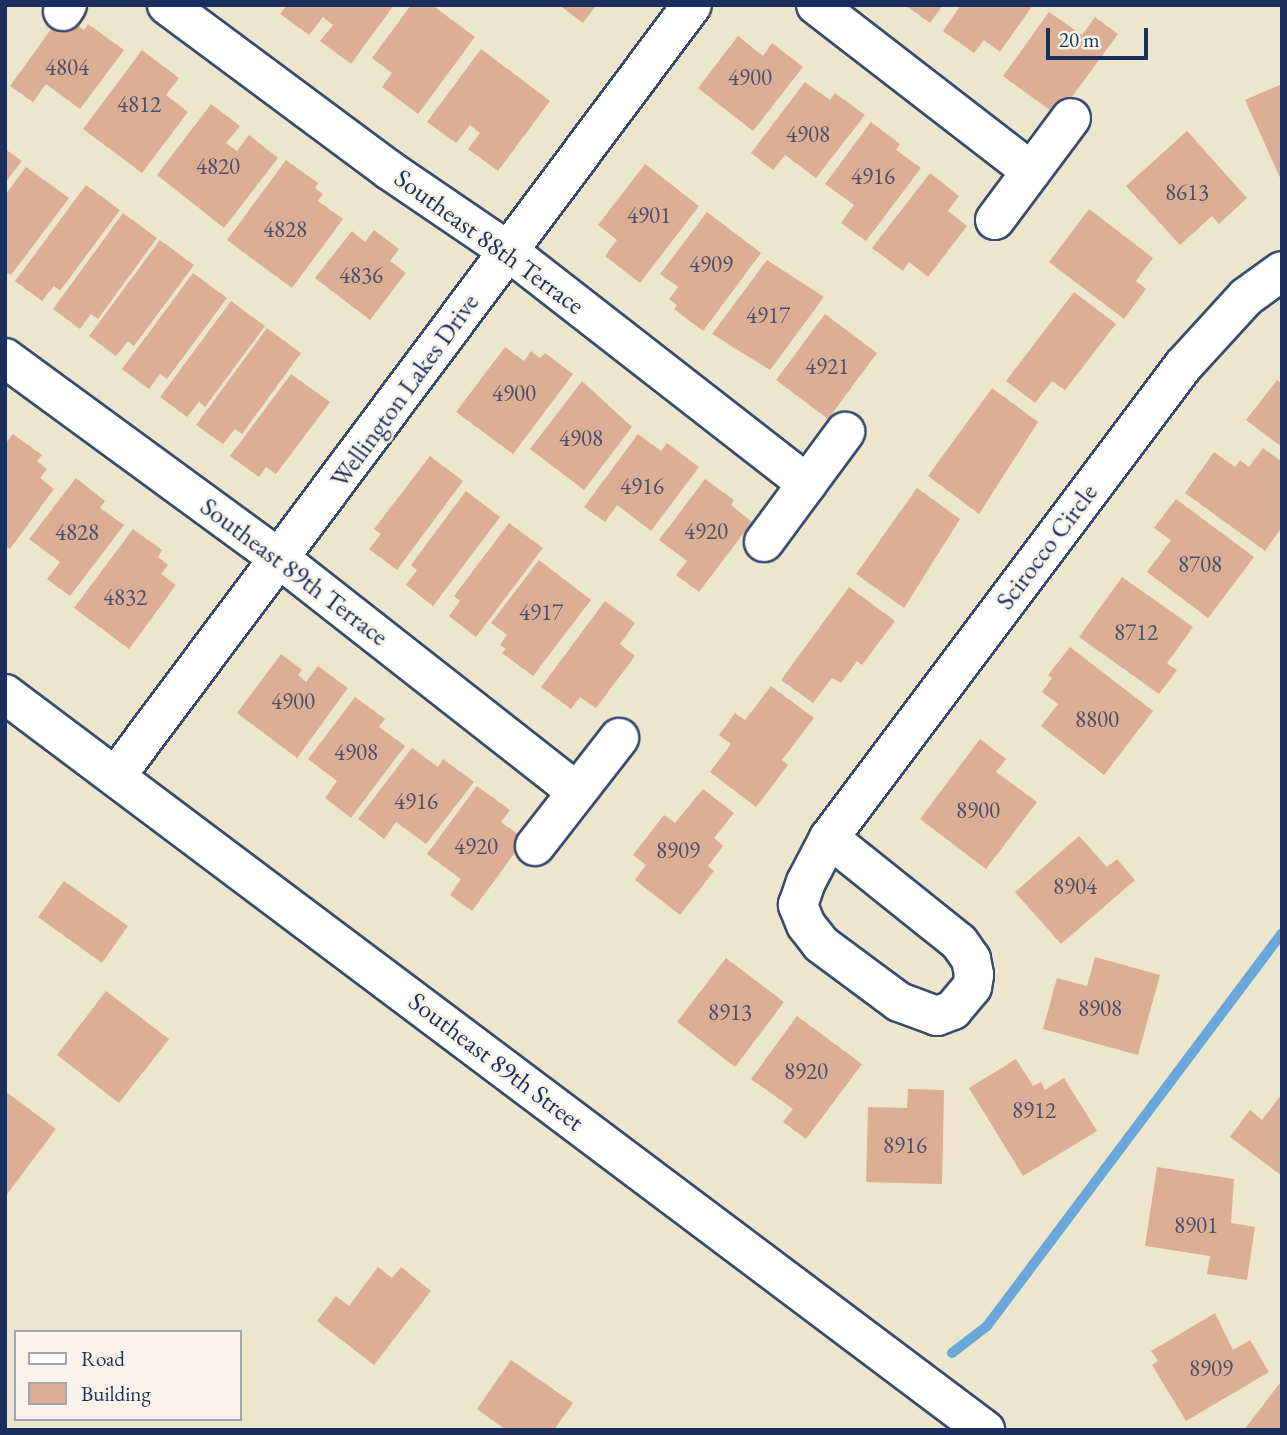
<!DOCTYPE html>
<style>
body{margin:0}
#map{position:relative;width:1287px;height:1435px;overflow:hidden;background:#ece7cc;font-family:"EB Garamond",serif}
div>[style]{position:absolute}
.stream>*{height:10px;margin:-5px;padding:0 5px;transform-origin:5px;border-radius:5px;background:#67a7da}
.building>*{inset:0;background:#dcae94}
.roads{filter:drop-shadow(2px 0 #3a4b6e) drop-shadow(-2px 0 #3a4b6e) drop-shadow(0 2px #3a4b6e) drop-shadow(0 -2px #3a4b6e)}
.minor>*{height:38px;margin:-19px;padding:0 19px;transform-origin:19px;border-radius:19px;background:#fff}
span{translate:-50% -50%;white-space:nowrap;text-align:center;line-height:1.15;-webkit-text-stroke:5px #f7f3e8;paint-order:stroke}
.number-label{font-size:23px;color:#4b4f6c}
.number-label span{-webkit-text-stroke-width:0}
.street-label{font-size:26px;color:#1b2f5e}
.frame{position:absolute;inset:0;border:7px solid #1b2f5e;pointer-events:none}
.legend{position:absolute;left:14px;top:1330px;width:228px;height:91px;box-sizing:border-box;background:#f7f3e8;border:2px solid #9fa5b1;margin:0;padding:9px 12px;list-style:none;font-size:21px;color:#1b2f5e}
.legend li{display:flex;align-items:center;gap:14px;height:35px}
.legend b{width:35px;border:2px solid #9fa5b1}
.scale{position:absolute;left:1046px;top:28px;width:102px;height:32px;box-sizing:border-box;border:4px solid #1b2f5e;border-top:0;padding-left:9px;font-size:21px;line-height:24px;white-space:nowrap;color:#1b2f5e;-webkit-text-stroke:5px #f7f3e8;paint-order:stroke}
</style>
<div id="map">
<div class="stream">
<div style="left:952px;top:1353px;width:44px;rotate:-37.6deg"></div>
<div style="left:987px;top:1326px;width:491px;rotate:-53.1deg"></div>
</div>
<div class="building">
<div style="clip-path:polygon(287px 5px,394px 5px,351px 64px,320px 41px,333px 25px,323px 17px,309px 35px,280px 14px)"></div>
<div style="clip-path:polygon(411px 5px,432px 5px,475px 37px,418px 114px,382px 87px,392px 73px,372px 58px)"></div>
<div style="clip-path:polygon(559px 5px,596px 5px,583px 23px)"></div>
<div style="clip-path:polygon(905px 5px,943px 5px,930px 23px)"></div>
<div style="clip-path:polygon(961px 5px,1033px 5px,1000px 52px,984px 40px,974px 53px,943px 31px)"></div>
<div style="clip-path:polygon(1049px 12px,1082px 35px,1095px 17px,1118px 34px,1058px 116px,1003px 76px)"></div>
<div style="clip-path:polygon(62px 14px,84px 30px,88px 24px,124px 50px,80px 109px,46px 84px,33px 102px,10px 86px)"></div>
<div style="clip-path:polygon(738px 36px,763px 56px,772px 43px,803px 67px,753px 131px,698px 88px)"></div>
<div style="clip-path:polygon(481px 49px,550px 101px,498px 171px,468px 149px,480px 133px,470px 125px,456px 143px,427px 122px)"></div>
<div style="clip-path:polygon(142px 50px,179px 78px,166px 95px,188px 112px,142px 173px,83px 129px)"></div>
<div style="clip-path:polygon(805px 82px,830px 100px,835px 93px,865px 115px,816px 178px,785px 155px,773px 170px,751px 153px)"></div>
<div style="clip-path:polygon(1282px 84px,1282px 182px,1245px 100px)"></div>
<div style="clip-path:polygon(211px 104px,240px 126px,226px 143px,237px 151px,249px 135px,278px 158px,224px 228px,157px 175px)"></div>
<div style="clip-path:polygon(871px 122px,900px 144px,896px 150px,921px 168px,866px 241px,841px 223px,854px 205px,825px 184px)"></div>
<div style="clip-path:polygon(1187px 131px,1247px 198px,1219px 224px,1212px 216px,1180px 245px,1126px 186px)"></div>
<div style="clip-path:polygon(5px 149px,22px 161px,5px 183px)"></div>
<div style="clip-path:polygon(286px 160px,318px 183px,315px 188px,323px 194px,318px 201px,343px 219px,292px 288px,227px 240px)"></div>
<div style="clip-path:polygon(645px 164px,699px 206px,640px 283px,605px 256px,617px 240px,598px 225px)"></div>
<div style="clip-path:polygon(26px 167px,69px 198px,11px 275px,5px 272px,5px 195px)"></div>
<div style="clip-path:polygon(930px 173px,959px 196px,948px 211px,967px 226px,928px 277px,909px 262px,903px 271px,872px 248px)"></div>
<div style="clip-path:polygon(86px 185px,120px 210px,60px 291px,54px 286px,42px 301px,15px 281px)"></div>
<div style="clip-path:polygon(1089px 209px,1153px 258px,1136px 281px,1146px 289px,1124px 319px,1049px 262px)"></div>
<div style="clip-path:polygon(707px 212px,761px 253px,703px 331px,674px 309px,677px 305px,669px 299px,678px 287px,660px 274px)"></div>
<div style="clip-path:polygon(123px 213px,157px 238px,98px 319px,91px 314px,80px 329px,53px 309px)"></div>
<div style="clip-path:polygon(374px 230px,399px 249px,390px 261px,406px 273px,370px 320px,315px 278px,352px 231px,365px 242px)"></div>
<div style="clip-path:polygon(160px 240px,194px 265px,134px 346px,128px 341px,116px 356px,89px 336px)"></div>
<div style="clip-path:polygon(767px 260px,824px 297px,770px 370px,712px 334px)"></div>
<div style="clip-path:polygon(193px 273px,227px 298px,167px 379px,160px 374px,149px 389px,122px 369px)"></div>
<div style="clip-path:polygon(1074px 292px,1116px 324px,1065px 390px,1052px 381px,1035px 403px,1006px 381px)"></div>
<div style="clip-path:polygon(231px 301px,265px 326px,205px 407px,199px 402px,187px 417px,160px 397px)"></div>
<div style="clip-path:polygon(825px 314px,877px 353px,828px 419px,776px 380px)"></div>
<div style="clip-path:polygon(267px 328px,301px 353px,242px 434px,235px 429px,223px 444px,196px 425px)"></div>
<div style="clip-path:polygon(505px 347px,524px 361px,531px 351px,540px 358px,545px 353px,573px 374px,513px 454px,456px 412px)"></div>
<div style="clip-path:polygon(291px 374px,330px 402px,276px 474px,266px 467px,259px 477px,230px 456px)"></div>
<div style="clip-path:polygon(1277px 380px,1282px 384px,1282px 447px,1246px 420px)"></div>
<div style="clip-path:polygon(582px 381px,632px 427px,584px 490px,530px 449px)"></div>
<div style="clip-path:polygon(992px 388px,1038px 422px,979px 514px,928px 476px)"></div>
<div style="clip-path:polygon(13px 434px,42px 455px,37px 461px,47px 469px,40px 478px,54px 489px,10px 549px,5px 546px,5px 444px)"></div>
<div style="clip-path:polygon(638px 434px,661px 451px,667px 443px,699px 467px,651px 531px,617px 505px,605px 522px,584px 507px)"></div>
<div style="clip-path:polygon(1263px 448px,1282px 462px,1282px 527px,1265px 551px,1185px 493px,1214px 452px,1235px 467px,1240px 460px,1249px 467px)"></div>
<div style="clip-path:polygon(430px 456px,463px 481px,397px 570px,369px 549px,381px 534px,374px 529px)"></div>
<div style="clip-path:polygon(76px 478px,105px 501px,100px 508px,124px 525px,70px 596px,47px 579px,60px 562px,29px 539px)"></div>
<div style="clip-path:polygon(705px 479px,734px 500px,731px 505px,752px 522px,699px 592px,676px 575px,687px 561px,659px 540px)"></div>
<div style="clip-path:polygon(917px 488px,960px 519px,904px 608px,856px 574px)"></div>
<div style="clip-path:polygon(466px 491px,500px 517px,433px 606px,406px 585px,417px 570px,411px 565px)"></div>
<div style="clip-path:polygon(1176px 499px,1254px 557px,1208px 618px,1147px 572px,1171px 540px,1154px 528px)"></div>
<div style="clip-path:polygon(509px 523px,543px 548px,476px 637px,449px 616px,460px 601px,454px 596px)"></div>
<div style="clip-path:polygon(133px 529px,162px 550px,158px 557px,168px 565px,161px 574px,176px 585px,129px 649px,74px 608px)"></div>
<div style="clip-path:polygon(539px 560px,591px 600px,533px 676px,502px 653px,506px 649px,500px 645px,507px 635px,491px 623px)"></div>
<div style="clip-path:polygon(1122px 577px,1193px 627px,1167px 663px,1177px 670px,1159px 694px,1079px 637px)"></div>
<div style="clip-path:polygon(849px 587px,895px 621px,862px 665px,857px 661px,841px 683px,832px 678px,813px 703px,781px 680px)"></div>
<div style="clip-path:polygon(605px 601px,635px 623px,620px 644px,635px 656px,596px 708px,580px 697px,571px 709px,541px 687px)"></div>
<div style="clip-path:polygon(1070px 647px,1153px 711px,1104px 775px,1041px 726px,1058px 704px,1042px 692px,1052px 678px,1048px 675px)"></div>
<div style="clip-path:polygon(281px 654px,302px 670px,298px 675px,306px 682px,318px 666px,348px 688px,297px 758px,237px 713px)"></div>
<div style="clip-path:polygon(771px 686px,814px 718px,782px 760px,788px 765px,756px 807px,710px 772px,731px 744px,719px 735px,735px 713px,745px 720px)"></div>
<div style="clip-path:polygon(355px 697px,385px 719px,379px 727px,405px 746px,351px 818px,325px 798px,337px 781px,308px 759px)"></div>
<div style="clip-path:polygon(980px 739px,1006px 759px,996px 772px,1037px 802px,986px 869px,920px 819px)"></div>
<div style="clip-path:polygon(412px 748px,438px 767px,443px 759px,474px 782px,426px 844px,396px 822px,384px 839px,358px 819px)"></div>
<div style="clip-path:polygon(477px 786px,510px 810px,501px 822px,525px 839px,472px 911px,450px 895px,461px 879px,427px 854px)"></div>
<div style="clip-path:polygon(703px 789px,734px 813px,714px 838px,723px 846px,708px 866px,714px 871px,680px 915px,635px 880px,646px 865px,633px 855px,664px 815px,675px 823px)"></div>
<div style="clip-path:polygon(1079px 836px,1107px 867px,1117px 859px,1135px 880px,1061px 944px,1015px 892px)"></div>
<div style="clip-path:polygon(64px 881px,128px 926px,102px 963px,38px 917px)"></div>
<div style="clip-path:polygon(1095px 957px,1160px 975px,1138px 1055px,1043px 1029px,1057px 978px,1087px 986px)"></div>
<div style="clip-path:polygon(726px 958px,784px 1002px,735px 1067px,677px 1022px)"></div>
<div style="clip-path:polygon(106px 991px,169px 1039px,119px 1103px,57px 1055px)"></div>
<div style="clip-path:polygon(797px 1016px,862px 1064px,806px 1139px,783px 1122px,793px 1109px,751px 1079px)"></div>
<div style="clip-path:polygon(1016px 1059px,1033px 1086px,1041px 1082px,1045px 1090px,1064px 1078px,1097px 1131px,1023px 1176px,969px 1088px)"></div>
<div style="clip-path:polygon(908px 1089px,944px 1090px,942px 1184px,866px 1182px,868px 1107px,907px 1108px)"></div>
<div style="clip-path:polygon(5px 1091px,56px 1129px,5px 1197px)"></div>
<div style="clip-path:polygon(1282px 1094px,1282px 1176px,1230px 1137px,1250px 1110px,1262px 1120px)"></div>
<div style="clip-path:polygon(1157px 1167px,1234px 1179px,1231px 1223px,1255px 1227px,1247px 1280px,1207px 1274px,1210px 1256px,1145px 1246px)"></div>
<div style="clip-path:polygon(378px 1267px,392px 1278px,401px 1267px,431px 1291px,374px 1365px,317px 1321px,336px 1296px,349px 1306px)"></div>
<div style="clip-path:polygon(1215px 1313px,1233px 1350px,1250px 1340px,1269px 1372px,1186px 1421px,1152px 1365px,1158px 1361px,1151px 1351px)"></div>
<div style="clip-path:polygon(511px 1360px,573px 1403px,554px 1430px,506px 1430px,477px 1409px)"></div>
<div style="clip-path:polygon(1280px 1383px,1282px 1430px,1244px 1430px)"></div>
</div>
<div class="roads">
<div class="minor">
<div style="left:167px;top:5px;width:277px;rotate:36.6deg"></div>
<div style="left:389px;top:170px;width:144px;rotate:34.2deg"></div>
<div style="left:508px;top:251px;width:379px;rotate:37.9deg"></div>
<div style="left:816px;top:5px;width:272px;rotate:37.7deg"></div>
<div style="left:63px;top:11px;width:7px;rotate:-56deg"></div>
<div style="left:995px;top:220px;width:127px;rotate:-53.3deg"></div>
<div style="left:5px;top:358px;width:341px;rotate:36.2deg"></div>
<div style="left:280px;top:559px;width:377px;rotate:38.1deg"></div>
<div style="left:764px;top:542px;width:137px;rotate:-53.6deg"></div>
<div style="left:5px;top:694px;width:1226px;rotate:36.91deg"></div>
<div style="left:116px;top:776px;width:962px;rotate:-53.24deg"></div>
<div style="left:829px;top:838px;width:166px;rotate:38.7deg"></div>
<div style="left:959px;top:942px;width:21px;rotate:55deg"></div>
<div style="left:971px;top:959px;width:16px;rotate:79deg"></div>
<div style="left:974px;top:975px;width:12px;rotate:99deg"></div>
<div style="left:972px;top:987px;width:30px;rotate:130deg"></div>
<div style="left:953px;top:1010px;width:17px;rotate:159deg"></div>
<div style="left:937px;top:1016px;width:40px;rotate:-159.8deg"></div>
<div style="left:899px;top:1002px;width:97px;rotate:-143.4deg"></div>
<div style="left:821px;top:944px;width:24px;rotate:-128deg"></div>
<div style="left:806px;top:925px;width:22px;rotate:-112deg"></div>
<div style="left:798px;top:905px;width:24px;rotate:-71deg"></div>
<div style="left:806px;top:882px;width:50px;rotate:-62.4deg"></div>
<div style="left:829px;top:838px;width:590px;rotate:-53.13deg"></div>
<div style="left:1183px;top:366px;width:93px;rotate:-47.6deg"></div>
<div style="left:1246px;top:297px;width:44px;rotate:-35.8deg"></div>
<div style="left:535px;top:846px;width:137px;rotate:-52.1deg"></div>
</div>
</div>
<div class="number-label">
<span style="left:67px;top:67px">4804</span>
<span style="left:750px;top:77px">4900</span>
<span style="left:139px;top:104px">4812</span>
<span style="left:808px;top:134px">4908</span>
<span style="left:218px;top:166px">4820</span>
<span style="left:873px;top:176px">4916</span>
<span style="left:1187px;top:192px">8613</span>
<span style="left:649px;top:215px">4901</span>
<span style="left:285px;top:229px">4828</span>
<span style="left:711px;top:264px">4909</span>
<span style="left:361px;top:275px">4836</span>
<span style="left:768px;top:315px">4917</span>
<span style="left:827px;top:366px">4921</span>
<span style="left:514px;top:393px">4900</span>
<span style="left:581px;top:438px">4908</span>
<span style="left:642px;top:486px">4916</span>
<span style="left:706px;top:531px">4920</span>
<span style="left:77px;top:532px">4828</span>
<span style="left:1200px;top:564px">8708</span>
<span style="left:125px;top:597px">4832</span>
<span style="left:541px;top:612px">4917</span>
<span style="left:1136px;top:632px">8712</span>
<span style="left:293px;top:701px">4900</span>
<span style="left:1097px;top:719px">8800</span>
<span style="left:356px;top:752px">4908</span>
<span style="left:416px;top:801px">4916</span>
<span style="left:978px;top:810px">8900</span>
<span style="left:476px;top:846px">4920</span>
<span style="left:678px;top:850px">8909</span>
<span style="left:1075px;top:886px">8904</span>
<span style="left:1100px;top:1008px">8908</span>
<span style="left:730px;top:1012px">8913</span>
<span style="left:806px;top:1071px">8920</span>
<span style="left:1034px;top:1110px">8912</span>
<span style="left:905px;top:1145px">8916</span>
<span style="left:1196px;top:1225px">8901</span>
<span style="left:1211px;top:1368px">8909</span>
</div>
<div class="street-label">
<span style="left:489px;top:242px;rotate:36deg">Southeast 88th Terrace</span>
<span style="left:405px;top:391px;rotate:-54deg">Wellington Lakes Drive</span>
<span style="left:1047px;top:547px;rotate:-53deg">Scirocco Circle</span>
<span style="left:294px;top:572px;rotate:37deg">Southeast 89th Terrace</span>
<span style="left:496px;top:1062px;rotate:37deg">Southeast 89th Street</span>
</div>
<div class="frame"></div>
<ul class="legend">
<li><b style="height:9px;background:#fff"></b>Road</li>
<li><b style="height:19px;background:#dcae94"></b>Building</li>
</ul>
<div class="scale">20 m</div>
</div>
